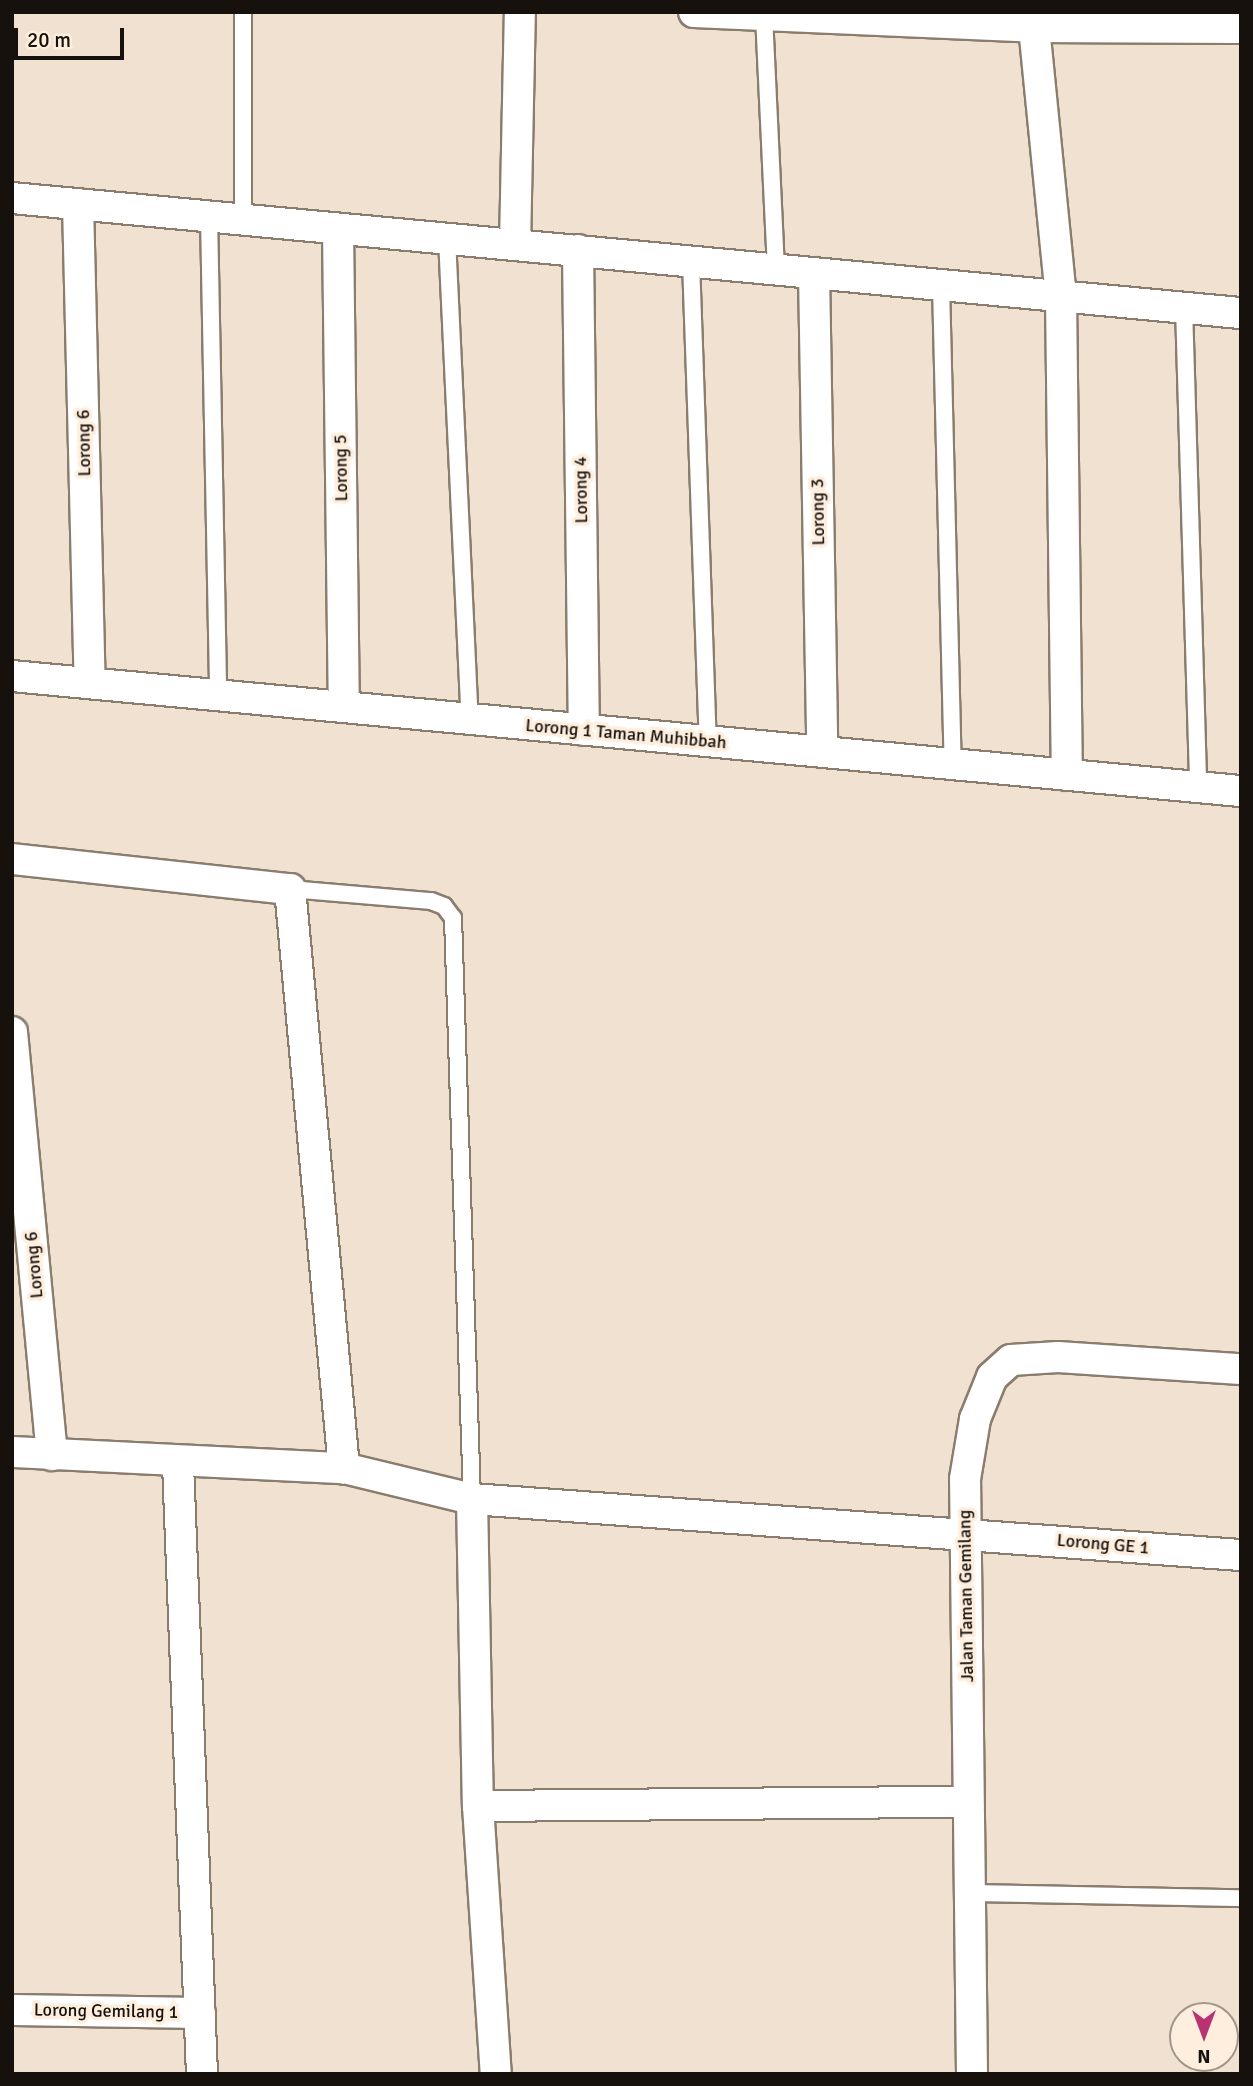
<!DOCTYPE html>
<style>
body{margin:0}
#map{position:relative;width:1253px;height:2086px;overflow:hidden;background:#f0e1d1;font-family:Signika,sans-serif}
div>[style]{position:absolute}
.roads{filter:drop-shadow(2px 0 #8a7d6e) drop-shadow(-2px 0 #8a7d6e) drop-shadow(0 2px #8a7d6e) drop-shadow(0 -2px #8a7d6e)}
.service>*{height:16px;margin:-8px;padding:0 8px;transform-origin:8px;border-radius:8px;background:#fff}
.minor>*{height:30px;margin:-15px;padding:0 15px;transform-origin:15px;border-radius:15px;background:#fff}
span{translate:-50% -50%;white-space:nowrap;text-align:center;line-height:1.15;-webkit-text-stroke:7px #feeede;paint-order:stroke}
.street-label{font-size:18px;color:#16110c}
.frame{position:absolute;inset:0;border:14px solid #16110c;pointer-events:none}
.north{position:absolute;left:1169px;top:2002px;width:70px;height:70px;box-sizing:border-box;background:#feeede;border:2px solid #a1968a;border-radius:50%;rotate:180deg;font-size:19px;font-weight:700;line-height:28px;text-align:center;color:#16110c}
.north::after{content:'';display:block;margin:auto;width:24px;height:32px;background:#b93272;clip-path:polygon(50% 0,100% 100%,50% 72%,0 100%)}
.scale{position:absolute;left:14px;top:28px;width:110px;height:32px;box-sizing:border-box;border:4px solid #16110c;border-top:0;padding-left:9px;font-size:21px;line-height:24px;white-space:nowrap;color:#16110c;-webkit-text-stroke:5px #feeede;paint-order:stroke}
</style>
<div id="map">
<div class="roads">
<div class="service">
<div style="left:243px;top:12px;width:207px;rotate:90deg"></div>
<div style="left:764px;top:15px;width:254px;rotate:87.3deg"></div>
<div style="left:209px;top:216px;width:479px;rotate:88.9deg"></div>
<div style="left:447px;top:238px;width:482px;rotate:87.3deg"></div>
<div style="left:691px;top:261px;width:480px;rotate:88deg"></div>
<div style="left:941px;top:285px;width:479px;rotate:88.6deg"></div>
<div style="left:1184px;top:307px;width:480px;rotate:88.3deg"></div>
<div style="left:290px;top:889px;width:142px;rotate:4.9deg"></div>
<div style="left:431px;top:901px;width:14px;rotate:21deg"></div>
<div style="left:444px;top:906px;width:15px;rotate:53deg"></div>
<div style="left:453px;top:918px;width:581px;rotate:88.13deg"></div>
<div style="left:969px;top:1893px;width:272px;rotate:1.1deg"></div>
</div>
<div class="minor">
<div style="left:694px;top:12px;width:340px;rotate:2.5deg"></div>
<div style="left:1034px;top:27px;width:207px;rotate:0.3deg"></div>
<div style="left:1034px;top:27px;width:270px;rotate:84.3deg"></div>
<div style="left:1061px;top:296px;width:479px;rotate:89.3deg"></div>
<div style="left:12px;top:198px;width:1234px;rotate:5.35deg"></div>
<div style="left:78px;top:204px;width:479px;rotate:88.6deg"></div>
<div style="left:338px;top:229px;width:478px;rotate:89.3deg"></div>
<div style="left:515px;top:245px;width:233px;rotate:-88.8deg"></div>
<div style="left:578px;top:250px;width:480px;rotate:89.3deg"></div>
<div style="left:814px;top:273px;width:479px;rotate:89deg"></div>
<div style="left:12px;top:676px;width:1234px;rotate:5.35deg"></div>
<div style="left:12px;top:859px;width:280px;rotate:6.2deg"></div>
<div style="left:290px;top:889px;width:582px;rotate:84.67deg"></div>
<div style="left:12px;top:1032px;width:425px;rotate:84.6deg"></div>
<div style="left:12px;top:1452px;width:332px;rotate:2.8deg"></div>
<div style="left:344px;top:1468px;width:132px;rotate:13.6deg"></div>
<div style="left:472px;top:1499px;width:771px;rotate:4.17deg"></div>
<div style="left:178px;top:1464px;width:610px;rotate:87.75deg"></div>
<div style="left:472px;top:1499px;width:307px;rotate:88.9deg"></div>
<div style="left:478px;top:1806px;width:269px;rotate:86.2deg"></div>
<div style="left:478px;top:1806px;width:490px;rotate:-0.5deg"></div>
<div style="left:12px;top:2010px;width:188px;rotate:0.9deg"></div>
<div style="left:972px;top:2074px;width:595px;rotate:-90.67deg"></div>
<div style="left:965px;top:1479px;width:61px;rotate:-80.5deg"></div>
<div style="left:975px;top:1419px;width:45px;rotate:-68deg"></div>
<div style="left:992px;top:1377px;width:25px;rotate:-42deg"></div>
<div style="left:1011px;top:1360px;width:47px;rotate:-3.7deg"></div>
<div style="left:1058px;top:1357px;width:183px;rotate:3.8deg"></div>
</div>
</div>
<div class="street-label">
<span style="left:84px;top:443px;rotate:-91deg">Lorong 6</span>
<span style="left:341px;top:468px;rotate:-91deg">Lorong 5</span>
<span style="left:581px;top:490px;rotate:-91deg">Lorong 4</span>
<span style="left:818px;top:512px;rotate:-91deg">Lorong 3</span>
<span style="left:626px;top:734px;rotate:5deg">Lorong 1 Taman Muhibbah</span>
<span style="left:34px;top:1265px;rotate:-95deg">Lorong 6</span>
<span style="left:1103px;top:1544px;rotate:5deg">Lorong GE 1</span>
<span style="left:966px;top:1596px;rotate:-91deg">Jalan Taman Gemilang</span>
<span style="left:106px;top:2011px;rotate:1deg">Lorong Gemilang 1</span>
</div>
<div class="frame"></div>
<div class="north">N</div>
<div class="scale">20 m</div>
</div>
